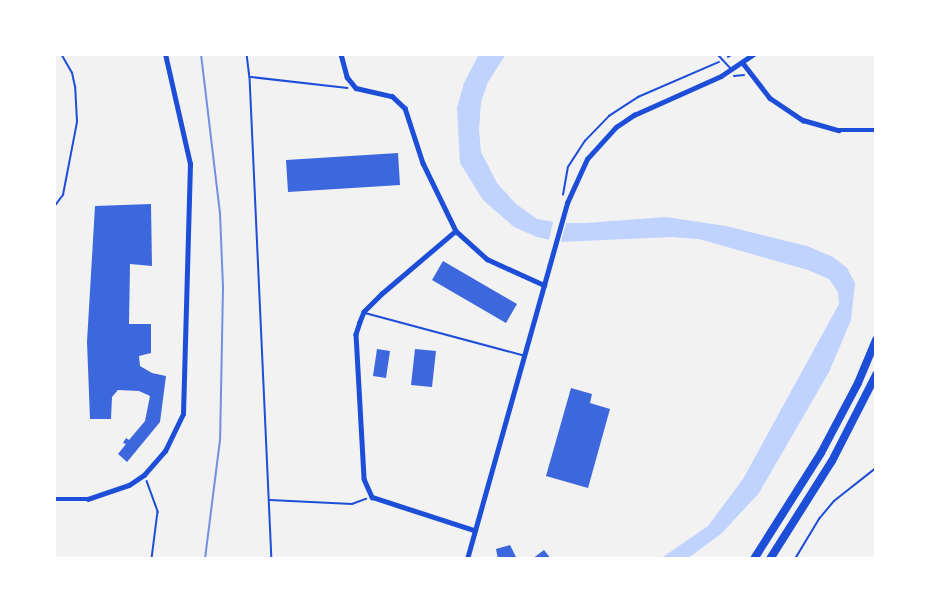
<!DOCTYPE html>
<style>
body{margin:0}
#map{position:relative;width:930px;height:613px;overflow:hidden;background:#f2f2f2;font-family:Quicksand,sans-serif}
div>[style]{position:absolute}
.water>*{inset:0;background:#bfd3fe}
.pier>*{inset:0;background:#f2f2f2}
.building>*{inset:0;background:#3d67dc}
.path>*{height:1.5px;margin:-0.75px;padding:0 0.75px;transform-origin:0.75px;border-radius:0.75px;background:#1d4ed8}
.service>*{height:2px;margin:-1px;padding:0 1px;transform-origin:1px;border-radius:1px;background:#1d4ed8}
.minor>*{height:4.5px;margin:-2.25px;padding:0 2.25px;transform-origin:2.25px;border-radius:2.25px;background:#1d4ed8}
.motorway>*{height:8px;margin:-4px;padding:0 4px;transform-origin:4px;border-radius:4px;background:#1d4ed8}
.rail>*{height:2px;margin:-1px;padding:0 1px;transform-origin:1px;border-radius:1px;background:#7290e2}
span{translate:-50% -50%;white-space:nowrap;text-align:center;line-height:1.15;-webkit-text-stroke:6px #fff;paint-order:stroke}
.frame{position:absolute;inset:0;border:56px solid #fff;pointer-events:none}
</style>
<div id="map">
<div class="water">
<div style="clip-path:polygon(479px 54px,506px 54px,488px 82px,481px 102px,479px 129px,481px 152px,497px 183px,516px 204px,537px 219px,561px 223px,586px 223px,666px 217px,726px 226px,807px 246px,833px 257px,847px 268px,855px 283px,851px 320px,829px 372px,759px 493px,722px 533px,687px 559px,660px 559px,708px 526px,743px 479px,839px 304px,838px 292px,829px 279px,808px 270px,699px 239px,672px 237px,559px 242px,537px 237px,514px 227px,483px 200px,460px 163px,457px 108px,464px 83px)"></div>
</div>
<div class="pier">
<div style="clip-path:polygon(554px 219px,567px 220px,560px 245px,548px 243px)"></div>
</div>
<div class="building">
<div style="clip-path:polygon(398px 153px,400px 185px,288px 192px,286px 160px)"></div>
<div style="clip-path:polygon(151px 204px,152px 266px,130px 264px,129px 324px,151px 324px,151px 353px,139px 356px,140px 366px,152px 373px,166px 376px,160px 422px,127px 462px,118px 454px,126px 444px,123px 443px,126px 438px,129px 440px,145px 421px,150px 396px,139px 391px,118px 390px,112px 397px,111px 419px,90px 419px,87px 342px,95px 206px)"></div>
<div style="clip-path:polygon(443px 261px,517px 304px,506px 323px,432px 280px)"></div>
<div style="clip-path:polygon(377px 349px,390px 351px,386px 378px,373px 376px)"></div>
<div style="clip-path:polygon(415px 349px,436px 351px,432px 387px,411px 385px)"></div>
<div style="clip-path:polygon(571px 388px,592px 394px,590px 403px,610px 409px,588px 488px,546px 476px)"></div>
<div style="clip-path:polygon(510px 545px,517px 559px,498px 559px,496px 549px)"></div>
<div style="clip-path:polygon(544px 550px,551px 559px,532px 559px)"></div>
</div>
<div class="path">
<div style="left:247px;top:54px;width:23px;rotate:83deg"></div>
<div style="left:250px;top:77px;width:483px;rotate:87.4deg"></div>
<div style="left:728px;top:57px;width:6px;rotate:-31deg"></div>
<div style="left:734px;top:76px;width:10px;rotate:-6deg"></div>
<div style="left:251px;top:77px;width:97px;rotate:6.5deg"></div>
<div style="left:563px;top:195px;width:28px;rotate:-80deg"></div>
<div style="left:568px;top:167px;width:31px;rotate:-57deg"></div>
<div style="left:585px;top:141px;width:35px;rotate:-46deg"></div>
<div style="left:609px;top:116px;width:35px;rotate:-33deg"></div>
<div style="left:638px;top:97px;width:88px;rotate:-23.4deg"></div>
<div style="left:54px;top:207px;width:15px;rotate:-53deg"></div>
<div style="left:63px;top:195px;width:74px;rotate:-79.1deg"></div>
<div style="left:77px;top:122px;width:35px;rotate:-93deg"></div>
<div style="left:75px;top:87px;width:14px;rotate:-102deg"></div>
<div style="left:72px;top:73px;width:22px;rotate:-120deg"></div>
<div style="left:147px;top:481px;width:33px;rotate:70deg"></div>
<div style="left:158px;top:512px;width:47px;rotate:97.3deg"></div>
<div style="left:270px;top:500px;width:82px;rotate:2.8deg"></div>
<div style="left:352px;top:504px;width:15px;rotate:-20deg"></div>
<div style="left:795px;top:559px;width:47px;rotate:-59deg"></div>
<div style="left:819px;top:519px;width:23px;rotate:-50deg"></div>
<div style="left:834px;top:501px;width:53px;rotate:-38.2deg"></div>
</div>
<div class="service">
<div style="left:718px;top:55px;width:18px;rotate:47deg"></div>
<div style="left:365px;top:313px;width:166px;rotate:15deg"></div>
</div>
<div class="minor">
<div style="left:341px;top:54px;width:24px;rotate:75deg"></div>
<div style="left:347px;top:77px;width:14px;rotate:51deg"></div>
<div style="left:356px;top:88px;width:37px;rotate:13deg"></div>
<div style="left:392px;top:96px;width:18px;rotate:43deg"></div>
<div style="left:405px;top:108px;width:58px;rotate:71.9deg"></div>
<div style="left:423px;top:163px;width:76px;rotate:64.1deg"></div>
<div style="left:456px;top:231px;width:42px;rotate:42.1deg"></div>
<div style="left:487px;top:259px;width:63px;rotate:24.5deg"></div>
<div style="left:743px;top:63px;width:44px;rotate:52.4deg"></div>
<div style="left:770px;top:98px;width:40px;rotate:34deg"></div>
<div style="left:803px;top:120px;width:37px;rotate:16deg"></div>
<div style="left:839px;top:130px;width:37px"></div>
<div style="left:456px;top:231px;width:97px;rotate:139.6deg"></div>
<div style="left:382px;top:294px;width:25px;rotate:135deg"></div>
<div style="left:364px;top:312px;width:11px;rotate:112deg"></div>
<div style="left:360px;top:322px;width:13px;rotate:108deg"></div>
<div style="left:356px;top:334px;width:145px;rotate:86.8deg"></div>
<div style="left:364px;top:479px;width:20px;rotate:66deg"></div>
<div style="left:372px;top:497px;width:107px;rotate:17.9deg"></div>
<div style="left:54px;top:499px;width:34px"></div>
<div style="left:88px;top:499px;width:43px;rotate:-18.9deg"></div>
<div style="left:129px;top:485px;width:18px;rotate:-34deg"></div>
<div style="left:144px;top:475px;width:32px;rotate:-49deg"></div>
<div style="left:165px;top:451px;width:41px;rotate:-64.1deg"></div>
<div style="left:183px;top:414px;width:250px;rotate:-88.4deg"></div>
<div style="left:190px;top:164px;width:113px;rotate:-102.8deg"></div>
<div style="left:467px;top:559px;width:370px;rotate:-74.3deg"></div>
<div style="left:567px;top:203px;width:48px;rotate:-65.6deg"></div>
<div style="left:587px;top:159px;width:43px;rotate:-47.8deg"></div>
<div style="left:616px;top:127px;width:22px;rotate:-34deg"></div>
<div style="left:634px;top:115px;width:95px;rotate:-24.1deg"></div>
<div style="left:721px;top:76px;width:40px;rotate:-34deg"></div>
</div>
<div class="motorway">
<div style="left:754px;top:559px;width:125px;rotate:-57.7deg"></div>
<div style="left:821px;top:453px;width:79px;rotate:-62.1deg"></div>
<div style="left:858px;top:383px;width:47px;rotate:-67.3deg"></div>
<div style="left:770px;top:559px;width:116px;rotate:-57.7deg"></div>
<div style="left:832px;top:461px;width:97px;rotate:-62.9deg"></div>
</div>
<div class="rail">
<div style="left:201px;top:54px;width:160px;rotate:83.2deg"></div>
<div style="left:220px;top:213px;width:75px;rotate:87.7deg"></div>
<div style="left:223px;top:288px;width:152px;rotate:91.1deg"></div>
<div style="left:220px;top:440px;width:120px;rotate:97.2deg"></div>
</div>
<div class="frame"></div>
</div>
